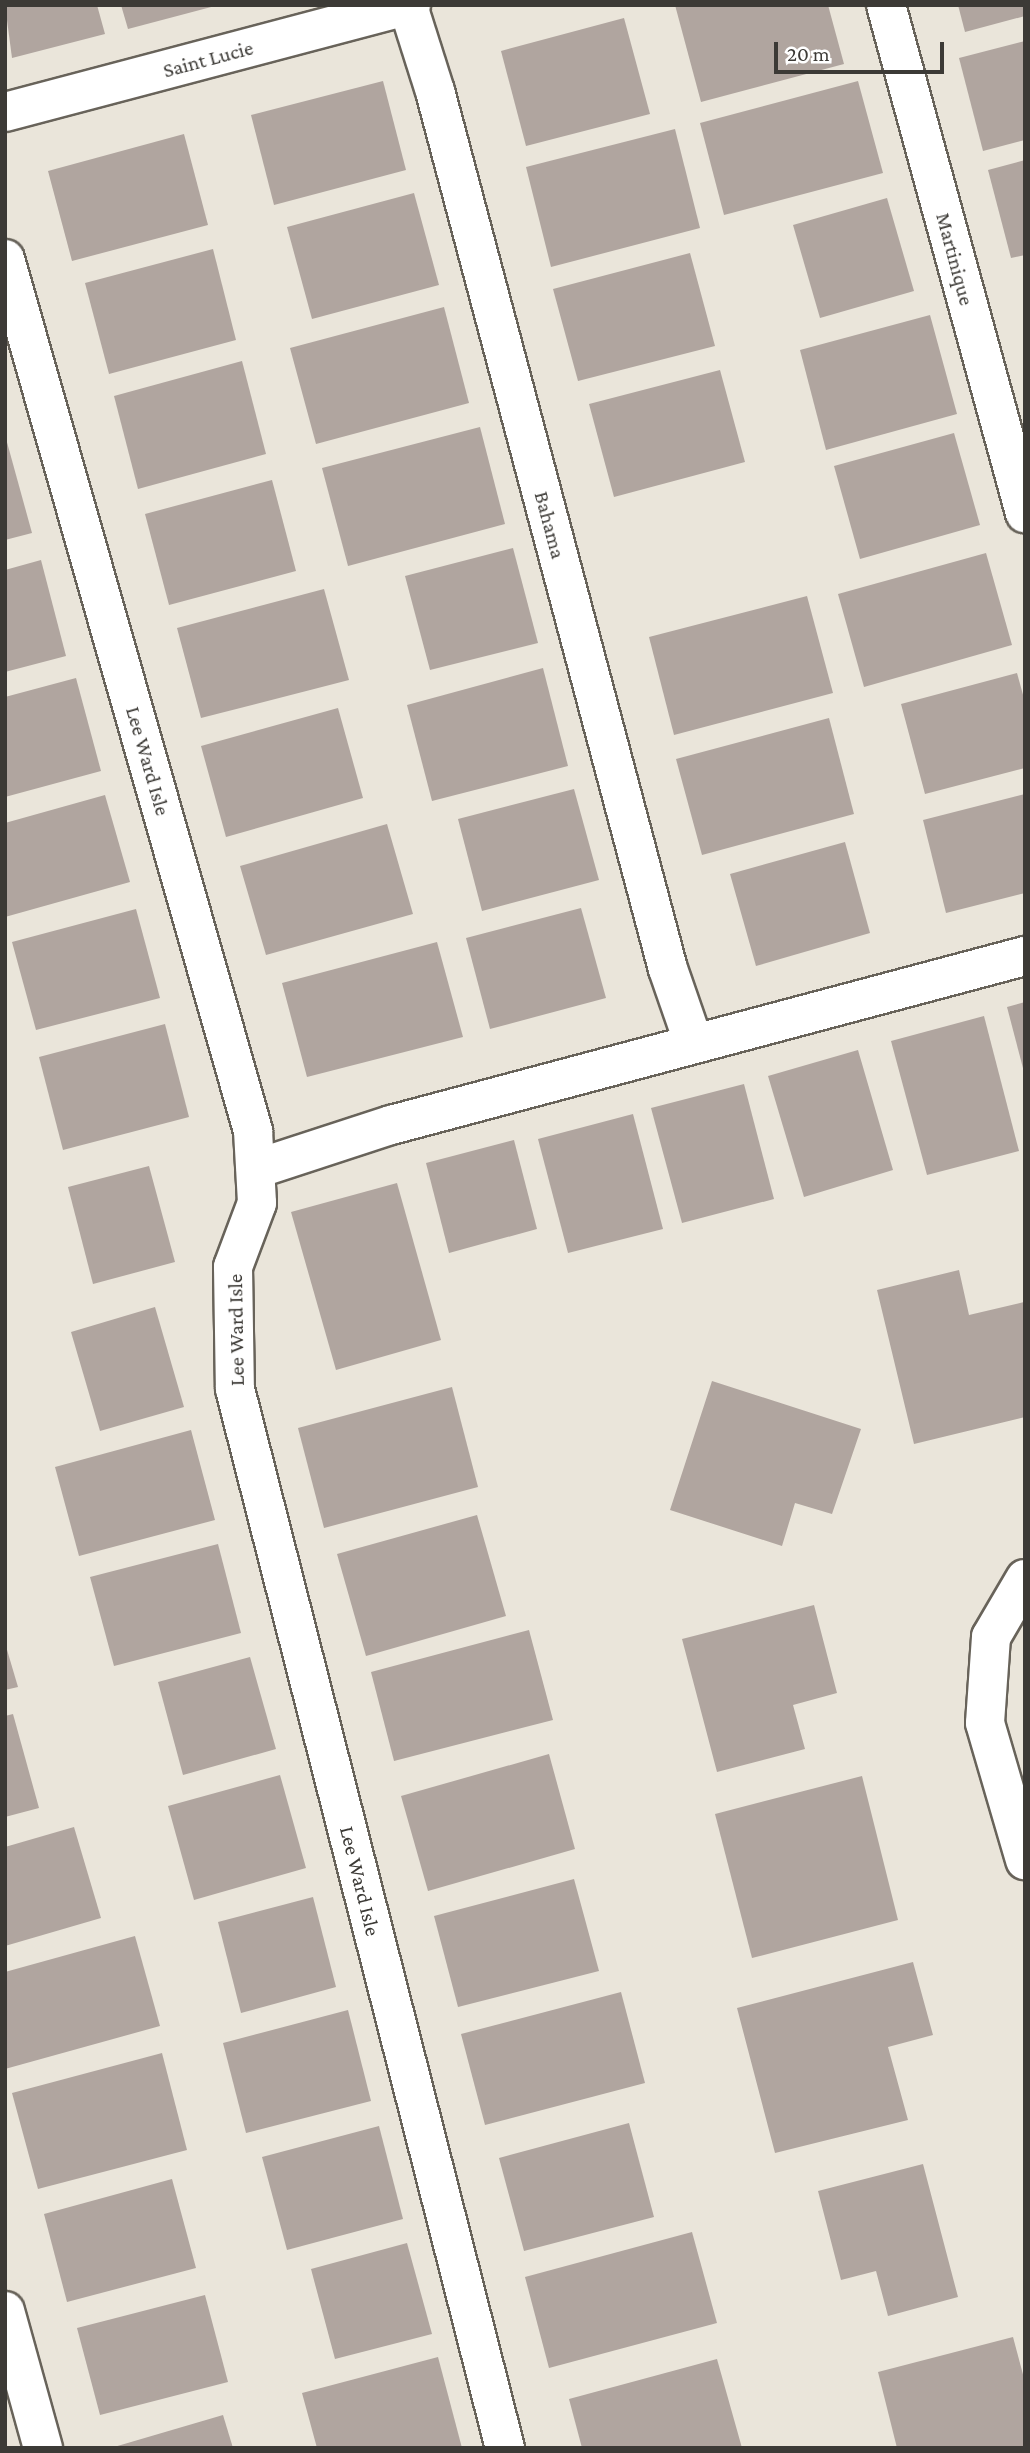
<!DOCTYPE html>
<style>
body{margin:0}
#map{position:relative;width:1030px;height:2453px;overflow:hidden;background:#eae5da;font-family:"Crimson Pro",serif}
div>[style]{position:absolute}
.building>*{inset:0;background:#b0a59f}
.roads{filter:drop-shadow(2px 0 #68635a) drop-shadow(-2px 0 #68635a) drop-shadow(0 2px #68635a) drop-shadow(0 -2px #68635a)}
.minor>*{height:38px;margin:-19px;padding:0 19px;transform-origin:19px;border-radius:19px;background:#fff}
span{translate:-50% -50%;white-space:nowrap;text-align:center;line-height:1.15;-webkit-text-stroke:5px #fff;paint-order:stroke}
.street-label{font-size:21px;color:#3c3a36}
.frame{position:absolute;inset:0;border:7px solid #3c3a36;pointer-events:none}
.scale{position:absolute;left:774px;top:42px;width:170px;height:32px;box-sizing:border-box;border:4px solid #3c3a36;border-top:0;padding-left:9px;font-size:21px;line-height:24px;white-space:nowrap;color:#3c3a36;-webkit-text-stroke:5px #fff;paint-order:stroke}
</style>
<div id="map">
<div class="building">
<div style="clip-path:polygon(5px 5px,97px 5px,105px 34px,12px 58px)"></div>
<div style="clip-path:polygon(121px 5px,215px 5px,215px 6px,128px 29px)"></div>
<div style="clip-path:polygon(675px 5px,828px 5px,844px 64px,701px 102px)"></div>
<div style="clip-path:polygon(958px 5px,1025px 5px,1025px 16px,965px 32px)"></div>
<div style="clip-path:polygon(624px 18px,650px 114px,526px 146px,501px 51px)"></div>
<div style="clip-path:polygon(1025px 41px,1025px 140px,983px 151px,959px 58px)"></div>
<div style="clip-path:polygon(383px 81px,406px 170px,274px 205px,251px 115px)"></div>
<div style="clip-path:polygon(858px 81px,883px 173px,724px 215px,700px 123px)"></div>
<div style="clip-path:polygon(675px 129px,700px 228px,551px 267px,526px 167px)"></div>
<div style="clip-path:polygon(184px 134px,208px 225px,72px 261px,48px 171px)"></div>
<div style="clip-path:polygon(1025px 160px,1025px 255px,1011px 258px,988px 170px)"></div>
<div style="clip-path:polygon(414px 193px,439px 285px,312px 319px,287px 227px)"></div>
<div style="clip-path:polygon(887px 198px,914px 291px,820px 318px,793px 225px)"></div>
<div style="clip-path:polygon(213px 249px,236px 340px,109px 374px,85px 283px)"></div>
<div style="clip-path:polygon(690px 253px,715px 346px,578px 381px,553px 289px)"></div>
<div style="clip-path:polygon(444px 307px,469px 403px,316px 444px,290px 348px)"></div>
<div style="clip-path:polygon(930px 315px,957px 414px,826px 450px,800px 350px)"></div>
<div style="clip-path:polygon(242px 361px,266px 454px,138px 489px,114px 396px)"></div>
<div style="clip-path:polygon(720px 370px,745px 462px,614px 497px,589px 404px)"></div>
<div style="clip-path:polygon(480px 427px,505px 524px,348px 566px,322px 468px)"></div>
<div style="clip-path:polygon(954px 433px,980px 525px,860px 559px,834px 466px)"></div>
<div style="clip-path:polygon(5px 435px,32px 533px,5px 540px)"></div>
<div style="clip-path:polygon(272px 480px,296px 571px,169px 605px,145px 514px)"></div>
<div style="clip-path:polygon(513px 548px,538px 643px,430px 670px,405px 576px)"></div>
<div style="clip-path:polygon(986px 553px,1012px 645px,864px 687px,838px 594px)"></div>
<div style="clip-path:polygon(41px 560px,66px 656px,5px 672px,5px 570px)"></div>
<div style="clip-path:polygon(324px 589px,349px 680px,201px 718px,177px 628px)"></div>
<div style="clip-path:polygon(807px 596px,833px 693px,674px 735px,649px 637px)"></div>
<div style="clip-path:polygon(543px 668px,568px 766px,432px 801px,407px 705px)"></div>
<div style="clip-path:polygon(1017px 673px,1025px 702px,1025px 768px,925px 794px,901px 704px)"></div>
<div style="clip-path:polygon(76px 678px,101px 771px,5px 797px,5px 697px)"></div>
<div style="clip-path:polygon(338px 708px,363px 798px,226px 837px,201px 746px)"></div>
<div style="clip-path:polygon(829px 718px,854px 814px,702px 855px,676px 759px)"></div>
<div style="clip-path:polygon(574px 789px,599px 880px,482px 911px,458px 819px)"></div>
<div style="clip-path:polygon(1025px 794px,1025px 893px,946px 913px,923px 820px)"></div>
<div style="clip-path:polygon(105px 795px,130px 882px,5px 917px,5px 823px)"></div>
<div style="clip-path:polygon(387px 824px,413px 914px,266px 955px,240px 866px)"></div>
<div style="clip-path:polygon(845px 842px,870px 933px,756px 966px,730px 874px)"></div>
<div style="clip-path:polygon(581px 908px,606px 998px,490px 1029px,466px 938px)"></div>
<div style="clip-path:polygon(136px 909px,160px 998px,36px 1030px,12px 942px)"></div>
<div style="clip-path:polygon(437px 942px,463px 1037px,307px 1077px,282px 983px)"></div>
<div style="clip-path:polygon(1025px 1002px,1025px 1072px,1024px 1072px,1007px 1007px)"></div>
<div style="clip-path:polygon(984px 1016px,1019px 1151px,927px 1175px,891px 1041px)"></div>
<div style="clip-path:polygon(165px 1024px,189px 1117px,63px 1150px,39px 1057px)"></div>
<div style="clip-path:polygon(858px 1050px,893px 1170px,804px 1197px,768px 1076px)"></div>
<div style="clip-path:polygon(744px 1084px,774px 1199px,682px 1223px,651px 1108px)"></div>
<div style="clip-path:polygon(633px 1114px,663px 1229px,568px 1253px,538px 1139px)"></div>
<div style="clip-path:polygon(514px 1140px,537px 1229px,449px 1253px,426px 1163px)"></div>
<div style="clip-path:polygon(149px 1166px,175px 1262px,93px 1284px,68px 1187px)"></div>
<div style="clip-path:polygon(397px 1183px,441px 1340px,336px 1370px,291px 1212px)"></div>
<div style="clip-path:polygon(959px 1270px,969px 1315px,1024px 1302px,1025px 1417px,914px 1444px,877px 1290px)"></div>
<div style="clip-path:polygon(155px 1307px,184px 1407px,100px 1431px,71px 1332px)"></div>
<div style="clip-path:polygon(712px 1381px,861px 1429px,832px 1514px,795px 1503px,782px 1546px,670px 1510px)"></div>
<div style="clip-path:polygon(452px 1387px,478px 1487px,324px 1528px,298px 1428px)"></div>
<div style="clip-path:polygon(191px 1430px,215px 1520px,79px 1556px,55px 1467px)"></div>
<div style="clip-path:polygon(477px 1515px,506px 1616px,366px 1656px,337px 1554px)"></div>
<div style="clip-path:polygon(218px 1544px,241px 1633px,114px 1666px,90px 1577px)"></div>
<div style="clip-path:polygon(814px 1605px,837px 1693px,793px 1705px,805px 1749px,717px 1772px,682px 1639px)"></div>
<div style="clip-path:polygon(529px 1630px,553px 1720px,394px 1761px,371px 1672px)"></div>
<div style="clip-path:polygon(5px 1643px,18px 1687px,5px 1690px)"></div>
<div style="clip-path:polygon(250px 1657px,276px 1749px,183px 1775px,158px 1682px)"></div>
<div style="clip-path:polygon(13px 1714px,39px 1808px,5px 1817px,5px 1716px)"></div>
<div style="clip-path:polygon(549px 1754px,575px 1849px,428px 1891px,401px 1796px)"></div>
<div style="clip-path:polygon(280px 1775px,306px 1868px,194px 1900px,168px 1806px)"></div>
<div style="clip-path:polygon(862px 1776px,898px 1920px,752px 1958px,715px 1814px)"></div>
<div style="clip-path:polygon(74px 1827px,101px 1918px,5px 1946px,5px 1847px)"></div>
<div style="clip-path:polygon(574px 1879px,599px 1971px,458px 2007px,434px 1916px)"></div>
<div style="clip-path:polygon(313px 1897px,336px 1987px,241px 2013px,218px 1922px)"></div>
<div style="clip-path:polygon(135px 1936px,160px 2026px,5px 2069px,5px 1972px)"></div>
<div style="clip-path:polygon(913px 1962px,933px 2035px,888px 2047px,908px 2120px,775px 2153px,737px 2008px)"></div>
<div style="clip-path:polygon(621px 1992px,645px 2083px,485px 2125px,461px 2034px)"></div>
<div style="clip-path:polygon(348px 2010px,371px 2101px,246px 2133px,223px 2043px)"></div>
<div style="clip-path:polygon(162px 2053px,187px 2150px,38px 2189px,12px 2093px)"></div>
<div style="clip-path:polygon(629px 2123px,654px 2217px,524px 2251px,499px 2158px)"></div>
<div style="clip-path:polygon(379px 2126px,403px 2219px,287px 2250px,262px 2157px)"></div>
<div style="clip-path:polygon(923px 2164px,958px 2297px,888px 2316px,876px 2271px,841px 2280px,818px 2191px)"></div>
<div style="clip-path:polygon(172px 2179px,196px 2268px,67px 2302px,44px 2214px)"></div>
<div style="clip-path:polygon(692px 2232px,717px 2323px,549px 2368px,525px 2277px)"></div>
<div style="clip-path:polygon(407px 2243px,432px 2334px,335px 2359px,311px 2269px)"></div>
<div style="clip-path:polygon(205px 2295px,228px 2382px,100px 2415px,77px 2328px)"></div>
<div style="clip-path:polygon(1013px 2337px,1025px 2382px,1025px 2448px,897px 2448px,878px 2372px)"></div>
<div style="clip-path:polygon(438px 2357px,462px 2448px,317px 2448px,302px 2393px)"></div>
<div style="clip-path:polygon(717px 2359px,742px 2448px,582px 2448px,569px 2399px)"></div>
<div style="clip-path:polygon(223px 2415px,233px 2448px,114px 2448px,114px 2447px)"></div>
</div>
<div class="roads">
<div class="minor">
<div style="left:886px;top:5px;width:527px;rotate:74.7deg"></div>
<div style="left:408px;top:6px;width:89px;rotate:72.4deg"></div>
<div style="left:435px;top:91px;width:908px;rotate:75.14deg"></div>
<div style="left:668px;top:969px;width:79px;rotate:70.9deg"></div>
<div style="left:5px;top:112px;width:420px;rotate:-14.8deg"></div>
<div style="left:5px;top:259px;width:907px;rotate:74.12deg"></div>
<div style="left:253px;top:1131px;width:72px;rotate:86.8deg"></div>
<div style="left:257px;top:1203px;width:68px;rotate:110.6deg"></div>
<div style="left:233px;top:1267px;width:122px;rotate:89.1deg"></div>
<div style="left:235px;top:1389px;width:1093px;rotate:75.7deg"></div>
<div style="left:256px;top:1169px;width:142px;rotate:-18.1deg"></div>
<div style="left:391px;top:1125px;width:656px;rotate:-14.93deg"></div>
<div style="left:1025px;top:1579px;width:67px;rotate:120.4deg"></div>
<div style="left:991px;top:1637px;width:86px;rotate:94deg"></div>
<div style="left:985px;top:1723px;width:143px;rotate:73.7deg"></div>
<div style="left:5px;top:2311px;width:142px;rotate:74.5deg"></div>
</div>
</div>
<div class="street-label">
<span style="left:208px;top:59px;rotate:-15deg">Saint Lucie</span>
<span style="left:955px;top:259px;rotate:75deg">Martinique</span>
<span style="left:550px;top:525px;rotate:75deg">Bahama</span>
<span style="left:148px;top:761px;rotate:74deg">Lee Ward Isle</span>
<span style="left:236px;top:1330px;rotate:-91deg">Lee Ward Isle</span>
<span style="left:360px;top:1881px;rotate:76deg">Lee Ward Isle</span>
</div>
<div class="frame"></div>
<div class="scale">20 m</div>
</div>
